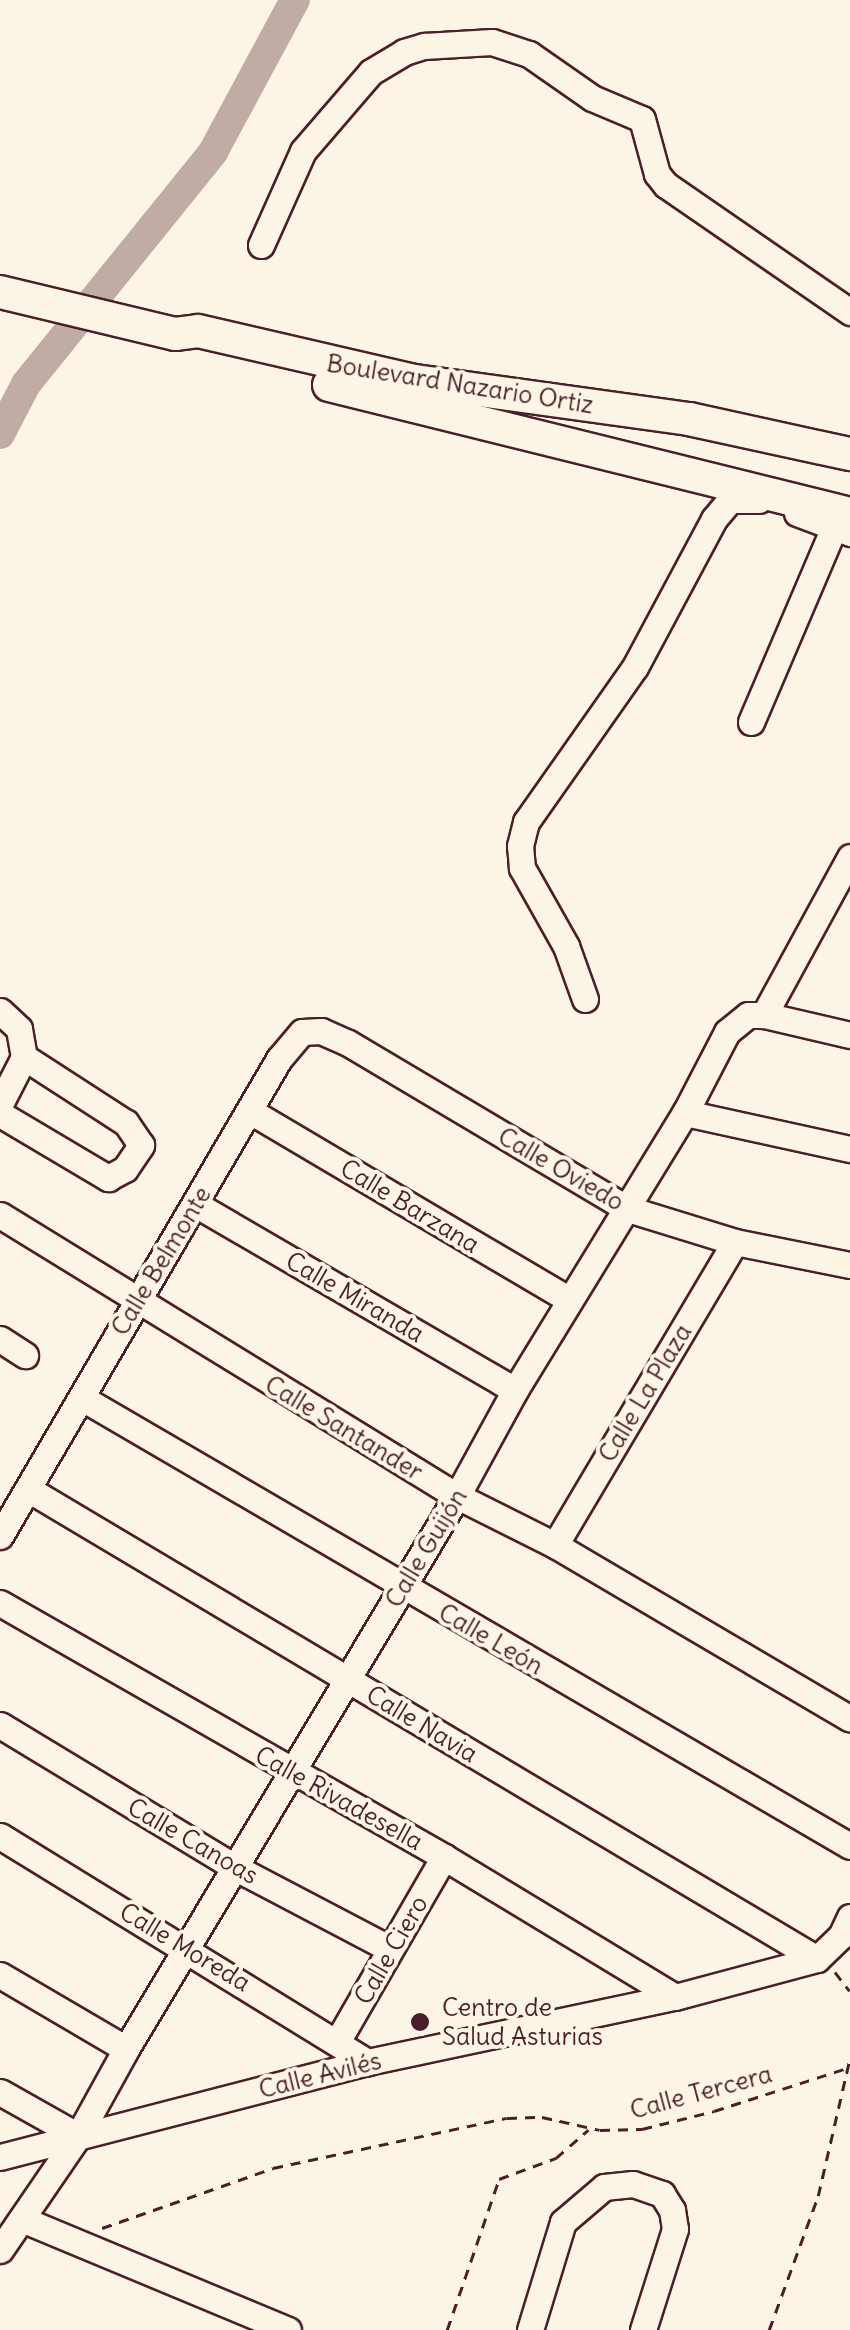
<!DOCTYPE html>
<meta charset="utf-8">
<style>
body{margin:0}
#map{position:relative;width:850px;height:2330px;overflow:hidden;background:#fcf5e5;font-family:Delius,sans-serif}
div>[style]{position:absolute}
.river>*{height:30px;margin:-15px;padding:0 15px;transform-origin:15px;border-radius:15px;background:#c0aca5}
.path>*{height:2.5px;margin-top:-1.25px;transform-origin:0;background:repeating-linear-gradient(90deg,#4a1f2b 0 10px,transparent 0 18px)}
.roads{filter:drop-shadow(2px 0 #4a1f2b) drop-shadow(-2px 0 #4a1f2b) drop-shadow(0 2px #4a1f2b) drop-shadow(0 -2px #4a1f2b)}
.minor>*{height:25px;margin:-12.5px;padding:0 12.5px;transform-origin:12.5px;border-radius:12.5px;background:#fcf5e5}
.major>*{height:32px;margin:-16px;padding:0 16px;transform-origin:16px;border-radius:16px;background:#fcf5e5}
.dots>*{width:28px;height:28px;translate:-50% -50%;box-sizing:border-box;border:5px solid #fcf5e5;border-radius:50%}
span{translate:-50% -50%;white-space:nowrap;text-align:center;line-height:1.15;-webkit-text-stroke:8px #fcf5e5;paint-order:stroke}
.street-label{font-size:25px;color:#4a1f2b}
.poi-label{font-size:25px;color:#4a1f2b}
.left{translate:0 -50%;text-align:left}
</style>
<div id="map">
<div class="river">
<div style="left:0;top:434px;width:56px;rotate:-62.5deg"></div>
<div style="left:26px;top:384px;width:298px;rotate:-51.1deg"></div>
<div style="left:213px;top:152px;width:173px;rotate:-61.7deg"></div>
</div>
<div class="path">
<div style="left:835px;top:1972px;width:24px;rotate:52deg"></div>
<div style="left:102px;top:2228px;width:181px;rotate:-19.3deg"></div>
<div style="left:273px;top:2168px;width:239px;rotate:-12.1deg"></div>
<div style="left:507px;top:2118px;width:35px;rotate:-2deg"></div>
<div style="left:542px;top:2117px;width:59px;rotate:12.6deg"></div>
<div style="left:600px;top:2130px;width:42px;rotate:-1.4deg"></div>
<div style="left:642px;top:2129px;width:74px;rotate:-14deg"></div>
<div style="left:714px;top:2111px;width:137px;rotate:-17.9deg"></div>
<div style="left:447px;top:2330px;width:160px;rotate:-71deg"></div>
<div style="left:499px;top:2179px;width:61px;rotate:-20.2deg"></div>
<div style="left:556px;top:2158px;width:43px;rotate:-41.2deg"></div>
<div style="left:769px;top:2330px;width:143px;rotate:-69.9deg"></div>
<div style="left:818px;top:2196px;width:143px;rotate:-77deg"></div>
</div>
<div class="roads">
<div class="minor">
<div style="left:261px;top:245px;width:103px;rotate:-65.9deg"></div>
<div style="left:303px;top:151px;width:104px;rotate:-49.3deg"></div>
<div style="left:371px;top:72px;width:39px;rotate:-31deg"></div>
<div style="left:404px;top:52px;width:21px;rotate:-17deg"></div>
<div style="left:424px;top:46px;width:68px;rotate:-3.4deg"></div>
<div style="left:492px;top:42px;width:39px;rotate:18deg"></div>
<div style="left:529px;top:54px;width:77px;rotate:34.9deg"></div>
<div style="left:592px;top:98px;width:54px;rotate:22.8deg"></div>
<div style="left:642px;top:119px;width:57px;rotate:74.7deg"></div>
<div style="left:657px;top:174px;width:14px;rotate:51deg"></div>
<div style="left:666px;top:185px;width:224px;rotate:34.6deg"></div>
<div style="left:797px;top:513px;width:57px;rotate:20.7deg"></div>
<div style="left:751px;top:722px;width:212px;rotate:-66.9deg"></div>
<div style="left:585px;top:999px;width:56px;rotate:-109.7deg"></div>
<div style="left:566px;top:946px;width:90px;rotate:-119.4deg"></div>
<div style="left:522px;top:868px;width:22px;rotate:-95deg"></div>
<div style="left:520px;top:846px;width:25px;rotate:-76deg"></div>
<div style="left:526px;top:822px;width:189px;rotate:-54.9deg"></div>
<div style="left:635px;top:667px;width:168px;rotate:-61.9deg"></div>
<div style="left:714px;top:519px;width:25px;rotate:-50deg"></div>
<div style="left:730px;top:500px;width:29px"></div>
<div style="left:0;top:1011px;width:26px;rotate:43deg"></div>
<div style="left:19px;top:1029px;width:28px;rotate:80deg"></div>
<div style="left:24px;top:1057px;width:53px;rotate:117.1deg"></div>
<div style="left:764px;top:1015px;width:88px;rotate:13.1deg"></div>
<div style="left:250px;top:1111px;width:371px;rotate:30.6deg"></div>
<div style="left:685px;top:1113px;width:169px;rotate:12.3deg"></div>
<div style="left:0;top:1114px;width:126px;rotate:30.7deg"></div>
<div style="left:108px;top:1178px;width:19px;rotate:-28deg"></div>
<div style="left:125px;top:1169px;width:29px;rotate:-56deg"></div>
<div style="left:141px;top:1145px;width:27px;rotate:-124deg"></div>
<div style="left:126px;top:1123px;width:121px;rotate:-147.1deg"></div>
<div style="left:195px;top:1204px;width:370px;rotate:30.2deg"></div>
<div style="left:0;top:1215px;width:536px;rotate:31.59deg"></div>
<div style="left:457px;top:1496px;width:110px;rotate:26.6deg"></div>
<div style="left:555px;top:1545px;width:342px;rotate:30.5deg"></div>
<div style="left:0;top:1339px;width:30px;rotate:33deg"></div>
<div style="left:82px;top:1398px;width:889px;rotate:30.26deg"></div>
<div style="left:28px;top:1489px;width:918px;rotate:30.78deg"></div>
<div style="left:0;top:1536px;width:553px;rotate:-59.68deg"></div>
<div style="left:279px;top:1059px;width:35px;rotate:-50deg"></div>
<div style="left:302px;top:1032px;width:19px;rotate:-3deg"></div>
<div style="left:321px;top:1031px;width:30px;rotate:24deg"></div>
<div style="left:348px;top:1043px;width:326px;rotate:30.7deg"></div>
<div style="left:628px;top:1209px;width:112px;rotate:17.1deg"></div>
<div style="left:735px;top:1242px;width:117px;rotate:11.3deg"></div>
<div style="left:555px;top:1545px;width:352px;rotate:-59.3deg"></div>
<div style="left:0;top:1603px;width:512px;rotate:29.77deg"></div>
<div style="left:444px;top:1857px;width:270px;rotate:31.2deg"></div>
<div style="left:0;top:1725px;width:276px;rotate:31.2deg"></div>
<div style="left:236px;top:1868px;width:174px;rotate:27.7deg"></div>
<div style="left:0;top:1836px;width:432px;rotate:31.6deg"></div>
<div style="left:0;top:1975px;width:146px;rotate:30.4deg"></div>
<div style="left:337px;top:2042px;width:214px;rotate:-60deg"></div>
<div style="left:0;top:2092px;width:90px;rotate:29.4deg"></div>
<div style="left:0;top:2157px;width:380px;rotate:-14.5deg"></div>
<div style="left:368px;top:2062px;width:314px;rotate:-12deg"></div>
<div style="left:675px;top:1997px;width:147px;rotate:-15deg"></div>
<div style="left:817px;top:1959px;width:33px;rotate:-44deg"></div>
<div style="left:841px;top:1936px;width:21px;rotate:-65deg"></div>
<div style="left:24px;top:2220px;width:286px;rotate:22.6deg"></div>
<div style="left:0;top:2250px;width:138px;rotate:-55.6deg"></div>
<div style="left:78px;top:2136px;width:99px;rotate:-61.1deg"></div>
<div style="left:126px;top:2049px;width:644px;rotate:-59.1deg"></div>
<div style="left:457px;top:1496px;width:121px;rotate:-61.3deg"></div>
<div style="left:515px;top:1390px;width:325px;rotate:-58.5deg"></div>
<div style="left:685px;top:1113px;width:91px;rotate:-62.6deg"></div>
<div style="left:727px;top:1032px;width:27px;rotate:-39deg"></div>
<div style="left:748px;top:1015px;width:16px"></div>
<div style="left:764px;top:1015px;width:180px;rotate:-61.4deg"></div>
<div style="left:530px;top:2330px;width:113px;rotate:-73deg"></div>
<div style="left:563px;top:2222px;width:54px;rotate:-40.5deg"></div>
<div style="left:604px;top:2187px;width:29px;rotate:-6deg"></div>
<div style="left:633px;top:2184px;width:31px;rotate:19deg"></div>
<div style="left:662px;top:2194px;width:19px;rotate:58deg"></div>
<div style="left:672px;top:2210px;width:19px;rotate:81deg"></div>
<div style="left:675px;top:2229px;width:106px;rotate:107.6deg"></div>
</div>
<div class="major">
<div style="left:0;top:292px;width:180px;rotate:13.5deg"></div>
<div style="left:175px;top:334px;width:23px;rotate:-7deg"></div>
<div style="left:198px;top:331px;width:223px;rotate:13deg"></div>
<div style="left:415px;top:381px;width:277px;rotate:7.9deg"></div>
<div style="left:689px;top:419px;width:165px;rotate:12.3deg"></div>
<div style="left:329px;top:385px;width:537px;rotate:13.91deg"></div>
</div>
</div>
<div class="dots">
<div style="left:420px;top:2022px;background:#4a1f2b"></div>
</div>
<div class="street-label">
<span style="left:460px;top:384px;rotate:9deg">Boulevard Nazario Ortiz</span>
<span style="left:561px;top:1169px;rotate:30deg">Calle Oviedo</span>
<span style="left:410px;top:1206px;rotate:31deg">Calle Barzana</span>
<span style="left:161px;top:1261px;rotate:-59deg">Calle Belmonte</span>
<span style="left:355px;top:1297px;rotate:30deg">Calle Miranda</span>
<span style="left:645px;top:1393px;rotate:-59deg">Calle La Plaza</span>
<span style="left:344px;top:1428px;rotate:31deg">Calle Santander</span>
<span style="left:426px;top:1548px;rotate:-59deg">Calle Guijón</span>
<span style="left:491px;top:1639px;rotate:30deg">Calle León</span>
<span style="left:422px;top:1724px;rotate:31deg">Calle Navia</span>
<span style="left:339px;top:1798px;rotate:29deg">Calle Rivadesella</span>
<span style="left:193px;top:1841px;rotate:30deg">Calle Canoas</span>
<span style="left:185px;top:1947px;rotate:31deg">Calle Moreda</span>
<span style="left:391px;top:1950px;rotate:-60deg">Calle Ciero</span>
<span style="left:320px;top:2075px;rotate:-14deg">Calle Avilés</span>
<span style="left:701px;top:2092px;rotate:-15deg">Calle Tercera</span>
</div>
<div class="poi-label">
<span class="left" style="left:442px;top:2022px">Centro de<br>Salud Asturias</span>
</div>
</div>
